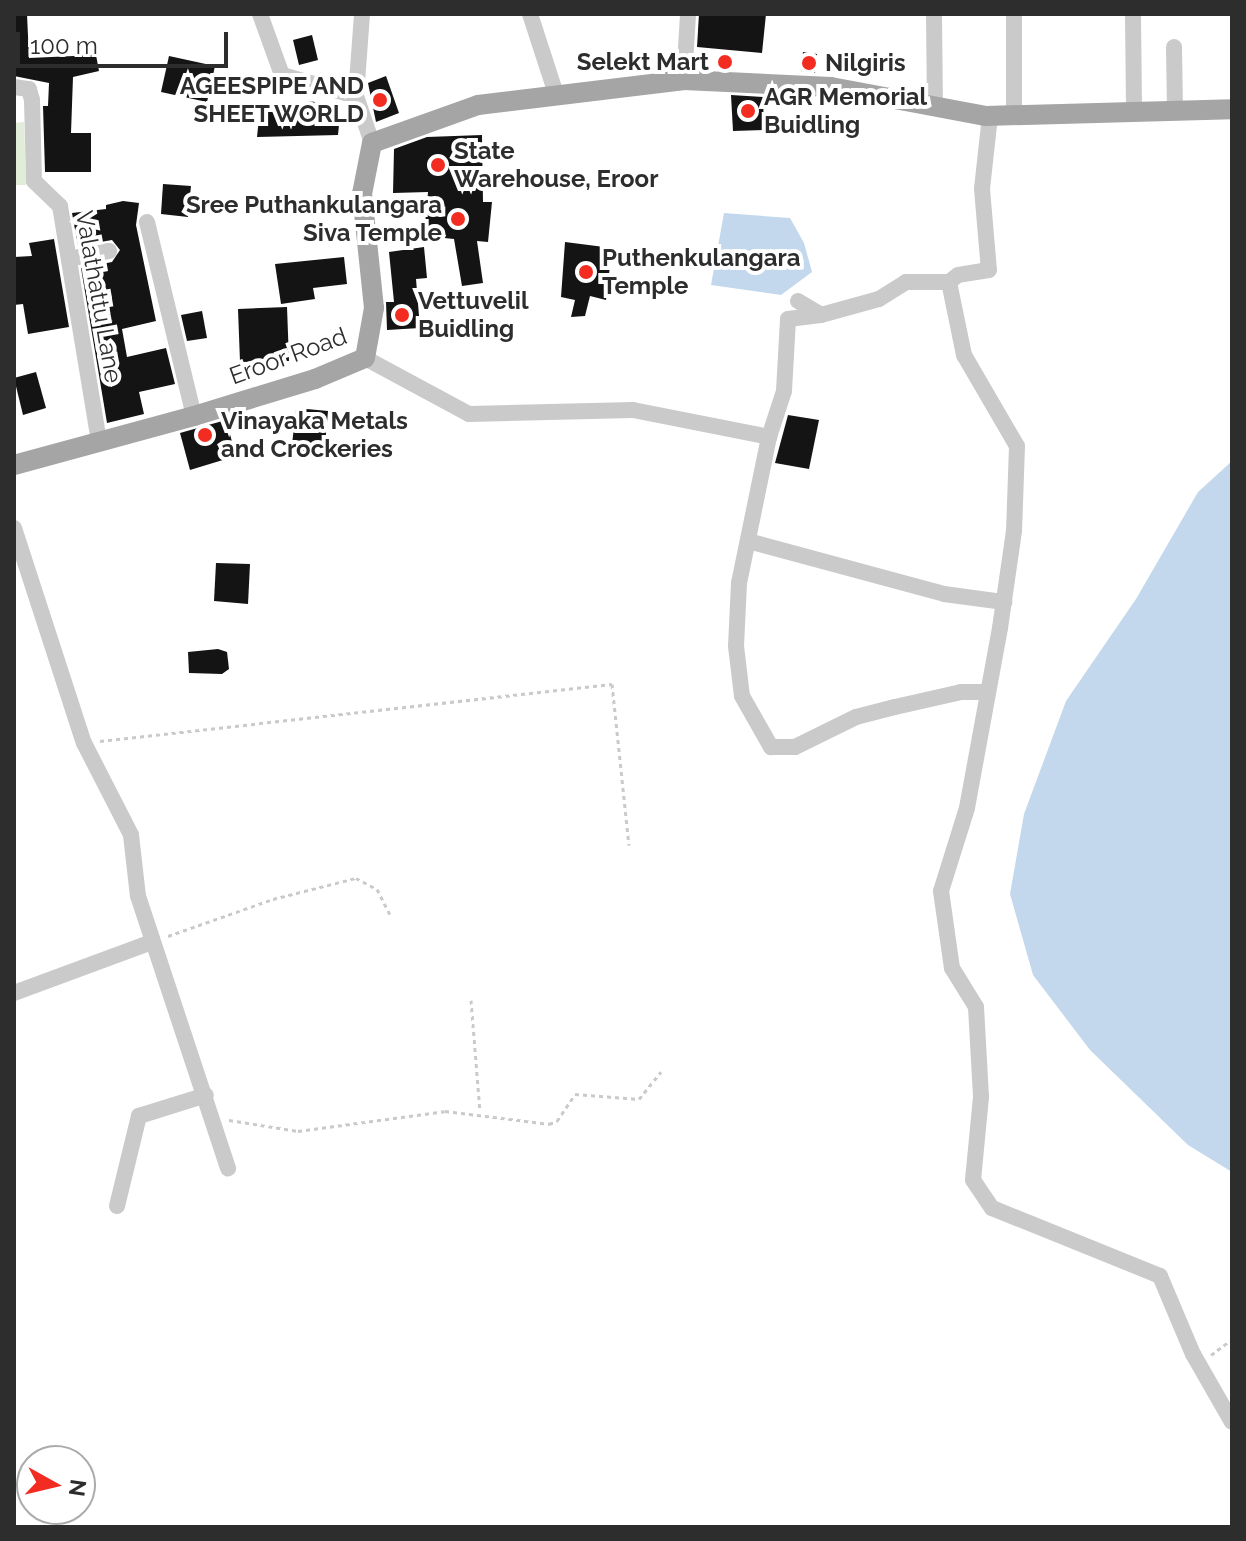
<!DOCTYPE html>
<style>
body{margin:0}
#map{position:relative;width:1246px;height:1541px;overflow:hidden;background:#fff;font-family:Raleway,sans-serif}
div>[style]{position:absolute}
.green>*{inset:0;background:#e1ecd9}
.water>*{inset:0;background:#c3d8ed}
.building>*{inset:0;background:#141414}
.path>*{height:3px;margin-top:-1.5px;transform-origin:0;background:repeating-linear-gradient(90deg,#cacaca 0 4px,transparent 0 8px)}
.minor>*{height:16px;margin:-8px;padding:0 8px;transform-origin:8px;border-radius:8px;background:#cacaca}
.major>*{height:20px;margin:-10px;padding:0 10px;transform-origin:10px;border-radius:10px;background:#a5a5a5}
.dots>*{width:22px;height:22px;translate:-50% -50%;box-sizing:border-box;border:4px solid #fff;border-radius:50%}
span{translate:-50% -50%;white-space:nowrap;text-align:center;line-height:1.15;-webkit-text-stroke:8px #fff;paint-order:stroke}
.poi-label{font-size:24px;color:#2d2d2d;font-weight:700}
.right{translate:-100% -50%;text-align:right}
.left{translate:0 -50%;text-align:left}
.street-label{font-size:24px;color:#2d2d2d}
.frame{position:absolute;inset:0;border:16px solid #2d2d2d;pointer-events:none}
.north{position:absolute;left:16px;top:1445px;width:80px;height:80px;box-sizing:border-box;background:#fff;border:2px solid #ababab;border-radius:50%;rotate:98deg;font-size:22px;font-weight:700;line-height:32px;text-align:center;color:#2d2d2d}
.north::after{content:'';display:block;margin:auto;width:28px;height:36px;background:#f22c21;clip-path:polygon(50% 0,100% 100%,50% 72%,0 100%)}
.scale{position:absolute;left:16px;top:32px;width:212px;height:36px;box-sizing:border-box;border:4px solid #2d2d2d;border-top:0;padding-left:10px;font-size:24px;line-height:28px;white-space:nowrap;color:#2d2d2d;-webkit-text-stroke:6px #fff;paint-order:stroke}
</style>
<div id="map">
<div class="green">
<div style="clip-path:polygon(24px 122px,26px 185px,14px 185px,14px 123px)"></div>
</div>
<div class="water">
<div style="clip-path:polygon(724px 213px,790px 218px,804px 243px,812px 272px,781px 295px,711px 285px)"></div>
<div style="clip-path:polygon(1232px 461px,1232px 1172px,1188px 1145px,1090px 1050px,1033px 975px,1010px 894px,1024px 814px,1066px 701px,1136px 599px,1198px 492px)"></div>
</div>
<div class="building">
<div style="clip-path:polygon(14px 14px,27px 14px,29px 58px,96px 55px,99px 71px,73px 77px,71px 133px,91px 133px,91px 172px,45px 172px,43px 106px,48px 106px,49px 83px,14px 76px)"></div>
<div style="clip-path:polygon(699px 14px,766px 14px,762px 53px,697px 47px)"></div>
<div style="clip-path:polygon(312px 35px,318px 60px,299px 65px,293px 40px)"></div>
<div style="clip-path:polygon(803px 52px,817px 54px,815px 73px,801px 71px)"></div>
<div style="clip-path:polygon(169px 56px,215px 66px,207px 102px,161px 92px)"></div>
<div style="clip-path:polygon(386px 76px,399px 113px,376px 122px,368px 83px)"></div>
<div style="clip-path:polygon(731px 95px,763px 97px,764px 130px,733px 131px)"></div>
<div style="clip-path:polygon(307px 101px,341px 105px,338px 135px,257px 137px,260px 108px,285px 104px,285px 110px,306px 112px)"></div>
<div style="clip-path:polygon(482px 135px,483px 202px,492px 202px,488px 242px,477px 241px,483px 283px,462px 286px,454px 239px,424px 236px,428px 192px,393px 193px,394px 149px,427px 137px)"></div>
<div style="clip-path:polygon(163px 184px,191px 186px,188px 217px,161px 214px)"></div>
<div style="clip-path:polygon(123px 201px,139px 203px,136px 225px,156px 321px,122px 329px,127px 357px,166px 348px,175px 384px,139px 392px,144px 414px,107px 423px,81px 268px,112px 262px,120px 250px,112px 240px,78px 246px,72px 213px,106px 209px,106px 205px)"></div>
<div style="clip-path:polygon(54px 239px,69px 327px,28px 334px,23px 304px,14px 305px,14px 257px,32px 256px,29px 243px)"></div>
<div style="clip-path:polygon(565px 242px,612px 248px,606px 300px,590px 296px,585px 316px,571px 317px,575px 300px,561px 297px)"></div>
<div style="clip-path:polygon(424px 247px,427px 278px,416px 279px,420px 328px,387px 330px,386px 302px,394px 302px,389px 252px)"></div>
<div style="clip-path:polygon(344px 257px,347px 284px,313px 288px,315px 299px,281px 304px,275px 264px)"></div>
<div style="clip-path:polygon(287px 307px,289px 361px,240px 362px,238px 309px)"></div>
<div style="clip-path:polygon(202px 311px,207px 338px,187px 341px,181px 315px)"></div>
<div style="clip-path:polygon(36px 372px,46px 408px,23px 415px,14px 378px)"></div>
<div style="clip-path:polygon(296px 408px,328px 411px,324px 457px,291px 454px)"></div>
<div style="clip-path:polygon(788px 415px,819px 420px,809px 469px,775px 463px)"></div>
<div style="clip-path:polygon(226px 420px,236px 456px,190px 470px,180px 433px)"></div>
<div style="clip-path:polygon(216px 563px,250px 564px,248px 604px,214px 601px)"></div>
<div style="clip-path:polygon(218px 649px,227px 652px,229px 669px,222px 674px,189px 673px,188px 652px)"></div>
</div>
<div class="path">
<div style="left:100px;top:741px;width:515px;rotate:-6.35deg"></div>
<div style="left:612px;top:684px;width:162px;rotate:84deg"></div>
<div style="left:168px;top:936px;width:111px;rotate:-19.4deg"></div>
<div style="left:273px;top:899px;width:86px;rotate:-14.2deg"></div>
<div style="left:356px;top:878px;width:24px;rotate:28deg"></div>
<div style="left:377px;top:889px;width:31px;rotate:63deg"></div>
<div style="left:471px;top:1000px;width:111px;rotate:85.4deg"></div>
<div style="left:229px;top:1120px;width:70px;rotate:9.1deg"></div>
<div style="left:298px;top:1131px;width:148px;rotate:-7.7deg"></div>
<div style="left:445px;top:1111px;width:105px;rotate:7.1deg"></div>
<div style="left:549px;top:1124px;width:9px;rotate:-21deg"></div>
<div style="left:557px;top:1121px;width:32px;rotate:-56deg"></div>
<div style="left:575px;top:1094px;width:64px;rotate:4.5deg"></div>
<div style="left:639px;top:1099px;width:35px;rotate:-51deg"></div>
<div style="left:1211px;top:1355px;width:26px;rotate:-37deg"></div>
</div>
<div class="minor">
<div style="left:260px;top:14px;width:65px;rotate:70.2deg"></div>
<div style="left:282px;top:75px;width:77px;rotate:15.8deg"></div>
<div style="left:356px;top:96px;width:50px;rotate:71.2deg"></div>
<div style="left:530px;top:14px;width:84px;rotate:72deg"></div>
<div style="left:934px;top:14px;width:92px;rotate:89.4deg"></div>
<div style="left:1133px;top:14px;width:100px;rotate:89.4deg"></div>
<div style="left:1174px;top:47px;width:64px;rotate:89.1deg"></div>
<div style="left:684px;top:80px;width:66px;rotate:-86.5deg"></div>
<div style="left:14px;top:87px;width:15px;rotate:8deg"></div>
<div style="left:29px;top:89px;width:11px;rotate:75deg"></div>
<div style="left:32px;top:100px;width:81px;rotate:88.6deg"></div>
<div style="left:34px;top:181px;width:36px;rotate:44deg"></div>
<div style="left:60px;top:206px;width:239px;rotate:80.6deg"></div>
<div style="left:356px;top:96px;width:82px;rotate:-85.8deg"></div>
<div style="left:990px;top:116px;width:73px;rotate:96.3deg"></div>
<div style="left:982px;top:189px;width:81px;rotate:85.1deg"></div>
<div style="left:989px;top:270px;width:31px;rotate:171deg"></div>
<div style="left:958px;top:275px;width:11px;rotate:142deg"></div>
<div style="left:949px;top:282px;width:75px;rotate:78.4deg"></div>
<div style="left:964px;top:355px;width:105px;rotate:59.8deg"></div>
<div style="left:1017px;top:446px;width:85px;rotate:92deg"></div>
<div style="left:1014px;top:531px;width:98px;rotate:98.2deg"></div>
<div style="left:1000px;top:628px;width:183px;rotate:100.4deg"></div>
<div style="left:967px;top:808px;width:87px;rotate:107.4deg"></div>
<div style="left:941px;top:891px;width:78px;rotate:81.9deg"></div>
<div style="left:952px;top:968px;width:46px;rotate:58.4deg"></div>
<div style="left:976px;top:1007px;width:90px;rotate:86.8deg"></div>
<div style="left:981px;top:1097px;width:83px;rotate:95.5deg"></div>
<div style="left:973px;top:1180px;width:34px;rotate:56deg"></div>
<div style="left:992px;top:1208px;width:181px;rotate:22deg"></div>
<div style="left:1160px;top:1276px;width:85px;rotate:67.1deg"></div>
<div style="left:1193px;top:1354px;width:78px;rotate:60.2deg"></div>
<div style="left:1014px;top:116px;width:102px;rotate:-90deg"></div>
<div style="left:147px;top:222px;width:200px;rotate:76.4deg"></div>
<div style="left:69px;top:259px;width:41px;rotate:-11.3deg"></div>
<div style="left:798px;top:301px;width:27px;rotate:31deg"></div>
<div style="left:821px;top:315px;width:60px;rotate:-15.4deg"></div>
<div style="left:879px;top:299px;width:32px;rotate:-32deg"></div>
<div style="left:906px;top:282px;width:43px"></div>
<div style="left:365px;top:358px;width:118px;rotate:28.3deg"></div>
<div style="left:469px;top:414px;width:164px;rotate:-1.4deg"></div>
<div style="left:633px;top:410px;width:139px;rotate:11.2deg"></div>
<div style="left:769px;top:437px;width:149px;rotate:101.6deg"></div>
<div style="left:739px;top:583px;width:63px;rotate:92.7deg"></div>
<div style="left:736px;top:646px;width:50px;rotate:83.2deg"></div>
<div style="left:742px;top:696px;width:59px;rotate:60.4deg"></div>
<div style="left:771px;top:747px;width:24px"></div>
<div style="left:795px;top:747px;width:68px;rotate:-26.2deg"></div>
<div style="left:856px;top:717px;width:40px;rotate:-14.4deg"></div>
<div style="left:895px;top:707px;width:68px;rotate:-12.8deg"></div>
<div style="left:961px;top:692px;width:24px"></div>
<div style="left:769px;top:437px;width:48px;rotate:-71.9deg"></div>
<div style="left:784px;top:391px;width:72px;rotate:-86.8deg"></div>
<div style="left:788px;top:319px;width:33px;rotate:-7deg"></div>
<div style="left:14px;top:528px;width:226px;rotate:72deg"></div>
<div style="left:84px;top:743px;width:103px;rotate:62.9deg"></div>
<div style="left:131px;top:835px;width:61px;rotate:83.5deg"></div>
<div style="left:138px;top:896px;width:287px;rotate:71.7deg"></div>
<div style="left:748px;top:541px;width:203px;rotate:15.1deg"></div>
<div style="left:944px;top:594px;width:61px;rotate:7.6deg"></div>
<div style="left:14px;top:993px;width:147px;rotate:-20.3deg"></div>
<div style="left:117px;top:1206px;width:93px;rotate:-76.3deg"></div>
<div style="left:139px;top:1116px;width:70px;rotate:-17.4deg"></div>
</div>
<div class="major">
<div style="left:14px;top:465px;width:187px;rotate:-15.2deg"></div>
<div style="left:194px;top:416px;width:127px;rotate:-17deg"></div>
<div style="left:315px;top:379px;width:54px;rotate:-22.8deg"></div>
<div style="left:365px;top:358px;width:51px;rotate:-79.8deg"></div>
<div style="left:374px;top:308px;width:115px;rotate:-96deg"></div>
<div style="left:362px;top:194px;width:52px;rotate:-78.9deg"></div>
<div style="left:372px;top:143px;width:113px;rotate:-19.7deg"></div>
<div style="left:478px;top:105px;width:208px;rotate:-6.9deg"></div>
<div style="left:684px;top:80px;width:147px;rotate:2.7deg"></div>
<div style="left:831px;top:87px;width:158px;rotate:10.6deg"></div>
<div style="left:986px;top:116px;width:246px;rotate:-1.6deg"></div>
</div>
<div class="dots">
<div style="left:725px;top:62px;background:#f22c21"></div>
<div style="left:809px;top:63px;background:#f22c21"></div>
<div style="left:380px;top:100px;background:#f22c21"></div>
<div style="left:748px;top:111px;background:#f22c21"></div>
<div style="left:438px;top:165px;background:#f22c21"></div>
<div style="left:458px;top:219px;background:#f22c21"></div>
<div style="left:586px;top:272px;background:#f22c21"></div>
<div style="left:402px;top:315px;background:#f22c21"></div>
<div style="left:205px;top:435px;background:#f22c21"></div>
</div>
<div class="poi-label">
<span class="right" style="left:709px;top:62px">Selekt Mart</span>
<span class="left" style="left:825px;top:63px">Nilgiris</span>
<span class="right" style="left:364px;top:100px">AGEESPIPE AND<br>SHEET WORLD</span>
<span class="left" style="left:764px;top:111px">AGR Memorial<br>Buidling</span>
<span class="left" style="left:454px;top:165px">State<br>Warehouse, Eroor</span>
<span class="right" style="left:442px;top:219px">Sree Puthankulangara<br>Siva Temple</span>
<span class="left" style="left:602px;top:272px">Puthenkulangara<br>Temple</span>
<span class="left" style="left:418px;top:315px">Vettuvelil<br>Buidling</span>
<span class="left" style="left:221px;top:435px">Vinayaka Metals<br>and Crockeries</span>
</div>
<div class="street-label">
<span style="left:99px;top:297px;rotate:80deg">Valathattu Lane</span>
<span style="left:288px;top:356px;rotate:-20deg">Eroor Road</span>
</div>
<div class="frame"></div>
<div class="north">N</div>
<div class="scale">100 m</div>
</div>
